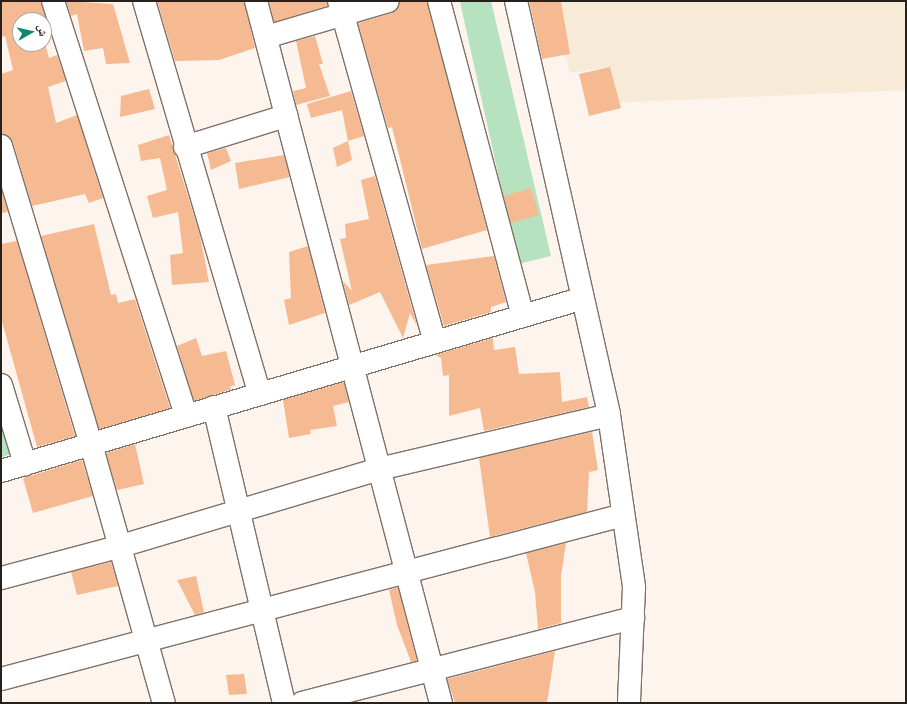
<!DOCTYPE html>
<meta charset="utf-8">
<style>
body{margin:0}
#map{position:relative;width:907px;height:704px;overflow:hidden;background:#fef4ee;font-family:"Golos Text","Noto Naskh Arabic",sans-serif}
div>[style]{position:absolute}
.industrial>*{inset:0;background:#f7ead6}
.green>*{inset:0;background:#b6e2bf}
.building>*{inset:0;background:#f6ba92}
.roads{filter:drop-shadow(1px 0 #7f7168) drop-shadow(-1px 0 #7f7168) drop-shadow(0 1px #7f7168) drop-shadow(0 -1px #7f7168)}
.minor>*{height:22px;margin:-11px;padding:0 11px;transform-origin:11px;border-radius:11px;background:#fff}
span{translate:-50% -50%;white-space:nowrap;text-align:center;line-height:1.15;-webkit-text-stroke:3.5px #fff;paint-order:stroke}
.frame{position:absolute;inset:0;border:2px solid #27211d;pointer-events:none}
.north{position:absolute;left:12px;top:12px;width:40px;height:40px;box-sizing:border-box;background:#fff;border:1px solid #a9a6a5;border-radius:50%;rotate:82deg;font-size:11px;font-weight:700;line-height:16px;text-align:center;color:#27211d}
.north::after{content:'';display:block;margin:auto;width:14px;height:18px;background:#0d886a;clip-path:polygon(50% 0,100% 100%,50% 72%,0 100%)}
</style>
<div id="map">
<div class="industrial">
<div style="clip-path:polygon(552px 1px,906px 1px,906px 90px,611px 103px,602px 68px,570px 73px)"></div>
</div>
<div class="green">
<div style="clip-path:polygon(491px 1px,551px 256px,518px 264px,460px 2px)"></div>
<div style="clip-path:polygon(1px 419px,12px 454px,1px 457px)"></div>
</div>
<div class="building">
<div style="clip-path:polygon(1px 1px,41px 1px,47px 23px,44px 24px,44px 20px,20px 20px,20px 44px,44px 44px,44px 40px,49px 58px,57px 55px,66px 81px,48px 87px,56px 123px,77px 115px,103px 198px,89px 203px,85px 194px,32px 206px,13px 142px,1px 134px,1px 74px,13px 70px,5px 36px,1px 37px)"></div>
<div style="clip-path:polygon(66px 1px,113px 4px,130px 63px,106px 64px,103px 48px,84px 51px,77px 14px,71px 16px)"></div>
<div style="clip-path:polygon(157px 1px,244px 1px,255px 48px,219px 60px,175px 61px)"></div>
<div style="clip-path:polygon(269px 1px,327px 1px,327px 6px,274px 22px)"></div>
<div style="clip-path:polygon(400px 1px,427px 1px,487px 230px,422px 249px,392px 127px,388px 128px,358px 23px,392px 13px)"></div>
<div style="clip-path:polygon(529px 1px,561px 1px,570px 54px,542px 59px)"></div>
<div style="clip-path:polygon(315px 36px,323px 64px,319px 64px,330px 96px,296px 105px,293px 91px,306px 88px,296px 41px)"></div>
<div style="clip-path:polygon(610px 67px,621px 108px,589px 116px,579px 74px)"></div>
<div style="clip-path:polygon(149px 89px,155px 109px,120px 117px,121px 96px)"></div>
<div style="clip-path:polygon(351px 91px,364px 136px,348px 141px,342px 110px,311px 118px,307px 104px)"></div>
<div style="clip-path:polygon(169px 135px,200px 235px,209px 282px,172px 285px,170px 255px,183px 253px,178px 212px,153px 218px,147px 196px,167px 190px,160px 158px,141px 161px,138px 145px)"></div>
<div style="clip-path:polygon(348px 141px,352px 160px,337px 167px,333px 148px)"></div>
<div style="clip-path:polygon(226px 148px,231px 161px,211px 170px,207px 153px)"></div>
<div style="clip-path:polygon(284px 155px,290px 177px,239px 189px,235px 163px)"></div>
<div style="clip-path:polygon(375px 176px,417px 326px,410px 313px,403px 338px,380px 292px,349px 305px,343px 281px,352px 291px,340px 239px,346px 238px,345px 224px,369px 219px,361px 180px)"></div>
<div style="clip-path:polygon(531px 188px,539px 215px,511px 223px,504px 196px)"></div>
<div style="clip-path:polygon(1px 189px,8px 212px,1px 213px)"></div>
<div style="clip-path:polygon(94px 224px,111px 295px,116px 294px,118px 303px,135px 299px,170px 408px,99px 429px,41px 236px)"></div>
<div style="clip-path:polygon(17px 241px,75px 436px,37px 447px,1px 318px,1px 244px)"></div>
<div style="clip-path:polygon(308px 246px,325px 313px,289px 325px,284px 300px,291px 298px,289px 252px)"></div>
<div style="clip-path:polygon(494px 256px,506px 302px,491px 307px,491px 312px,444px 326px,426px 265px)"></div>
<div style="clip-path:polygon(196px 338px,202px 356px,226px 351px,235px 385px,229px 387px,232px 389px,194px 401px,177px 346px)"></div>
<div style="clip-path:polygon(493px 338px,494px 350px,515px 347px,519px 374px,560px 372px,562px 402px,587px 397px,589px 407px,484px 431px,480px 408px,449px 416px,449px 375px,443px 376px,441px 358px,435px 355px)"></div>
<div style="clip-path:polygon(344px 382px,349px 402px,333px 406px,337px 426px,310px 430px,311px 434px,289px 438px,283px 400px)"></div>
<div style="clip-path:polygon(592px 432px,598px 470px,589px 472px,587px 512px,490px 537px,479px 458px)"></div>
<div style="clip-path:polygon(135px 444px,144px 484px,117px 490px,106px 453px)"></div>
<div style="clip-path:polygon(82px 460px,93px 496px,33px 513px,23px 478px)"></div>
<div style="clip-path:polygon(566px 543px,561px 576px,561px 623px,538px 629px,535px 592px,526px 553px)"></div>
<div style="clip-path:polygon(111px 562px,118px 586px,77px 595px,71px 572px)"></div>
<div style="clip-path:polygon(196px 576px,204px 612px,195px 615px,177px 580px)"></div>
<div style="clip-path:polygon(398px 587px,417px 661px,411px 662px,397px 625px,389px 590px)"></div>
<div style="clip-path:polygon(555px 651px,547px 703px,455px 703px,447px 679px)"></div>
<div style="clip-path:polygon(244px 674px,247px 694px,229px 695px,226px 675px)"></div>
</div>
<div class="roads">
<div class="minor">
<div style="left:53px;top:1px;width:436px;rotate:72.2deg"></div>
<div style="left:144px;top:1px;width:410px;rotate:73.6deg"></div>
<div style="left:256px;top:1px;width:726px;rotate:75.24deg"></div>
<div style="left:339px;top:1px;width:354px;rotate:74.3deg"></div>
<div style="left:439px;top:1px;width:326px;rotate:75.1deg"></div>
<div style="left:516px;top:1px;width:424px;rotate:77.3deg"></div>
<div style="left:609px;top:415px;width:174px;rotate:81.7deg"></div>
<div style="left:634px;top:587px;width:116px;rotate:92.5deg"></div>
<div style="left:266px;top:37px;width:127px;rotate:-16.4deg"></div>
<div style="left:1px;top:146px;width:311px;rotate:73.2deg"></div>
<div style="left:91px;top:444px;width:269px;rotate:74.3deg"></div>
<div style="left:185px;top:147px;width:106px;rotate:-17.1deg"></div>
<div style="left:1px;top:385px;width:83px;rotate:73.1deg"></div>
<div style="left:214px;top:407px;width:304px;rotate:76.7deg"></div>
<div style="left:1px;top:471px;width:604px;rotate:-16.54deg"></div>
<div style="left:1px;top:578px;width:124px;rotate:-14.9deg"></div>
<div style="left:121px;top:546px;width:269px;rotate:-16.6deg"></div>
<div style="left:379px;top:469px;width:236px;rotate:-13.2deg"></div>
<div style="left:1px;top:679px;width:643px;rotate:-14.77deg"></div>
<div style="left:302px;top:703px;width:342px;rotate:-14.4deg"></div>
</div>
</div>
<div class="frame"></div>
<div class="north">ش</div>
</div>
